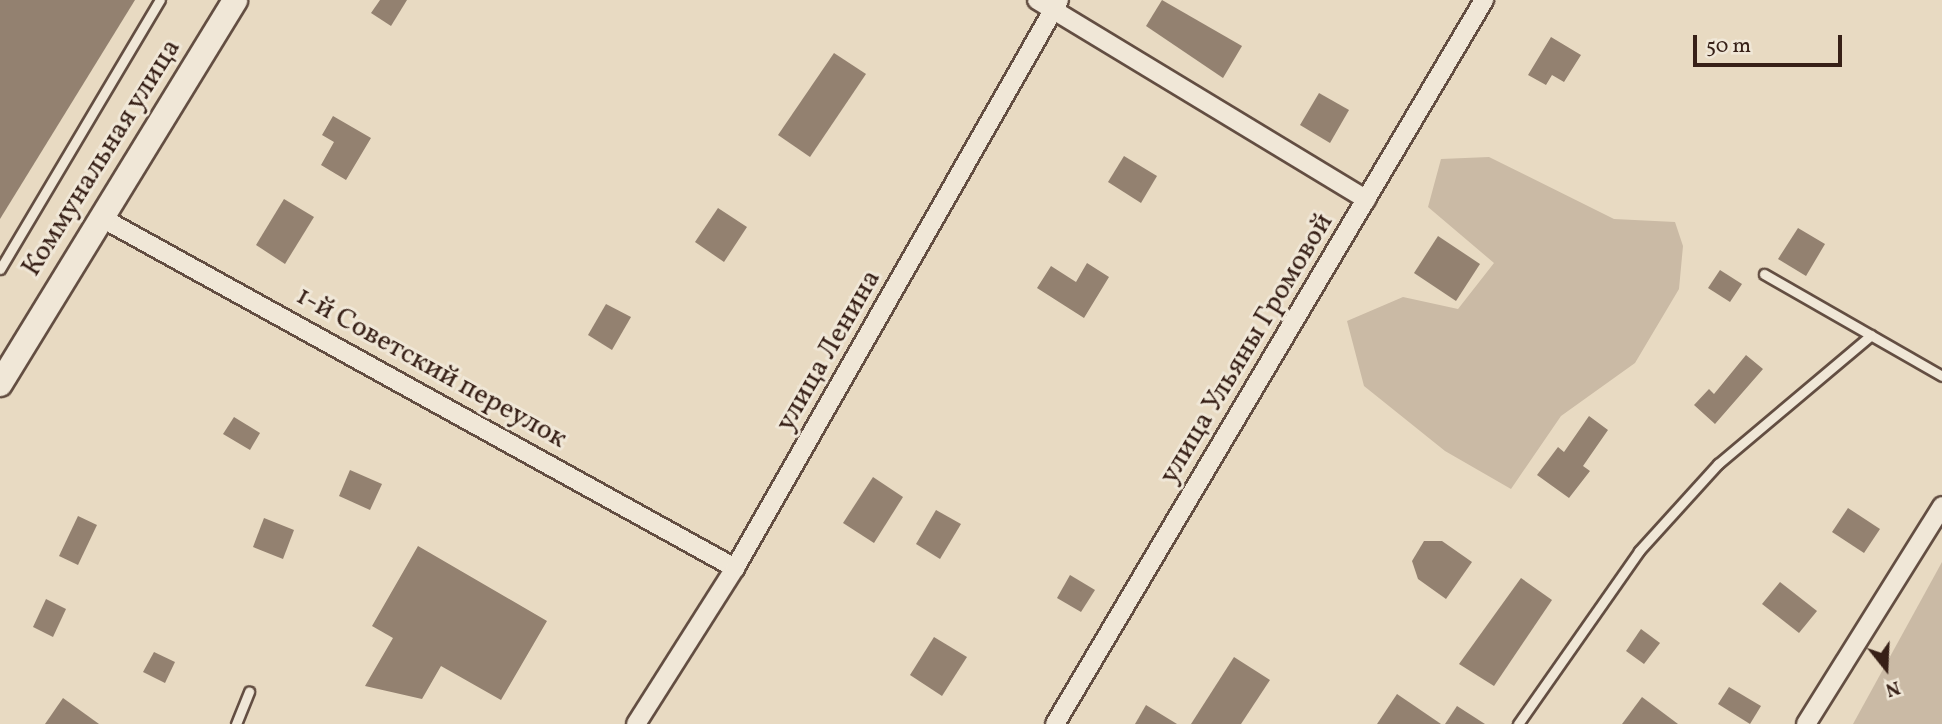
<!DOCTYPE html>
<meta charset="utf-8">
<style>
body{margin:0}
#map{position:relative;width:1942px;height:724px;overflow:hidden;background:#e8dac2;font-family:Vollkorn,serif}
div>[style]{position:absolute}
.green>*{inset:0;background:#cabaa5}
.building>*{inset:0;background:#938170}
.roads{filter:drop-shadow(2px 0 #634e42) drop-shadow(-2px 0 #634e42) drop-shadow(0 2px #634e42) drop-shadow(0 -2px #634e42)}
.lane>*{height:9px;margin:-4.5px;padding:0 4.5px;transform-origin:4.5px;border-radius:4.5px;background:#f0e7d7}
.street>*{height:18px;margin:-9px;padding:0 9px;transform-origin:9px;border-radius:9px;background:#f0e7d7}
.secondary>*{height:24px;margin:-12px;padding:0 12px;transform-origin:12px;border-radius:12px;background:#f0e7d7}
span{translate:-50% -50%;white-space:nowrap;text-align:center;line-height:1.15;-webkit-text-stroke:6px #f0e7d7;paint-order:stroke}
.street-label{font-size:28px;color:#372017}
.north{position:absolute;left:1851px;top:633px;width:70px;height:70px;-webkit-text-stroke:5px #f0e7d7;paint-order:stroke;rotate:162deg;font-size:19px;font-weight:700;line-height:28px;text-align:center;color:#372017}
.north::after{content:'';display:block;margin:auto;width:24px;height:32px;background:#372017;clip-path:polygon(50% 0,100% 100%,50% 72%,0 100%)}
.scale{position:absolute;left:1693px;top:35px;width:149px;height:32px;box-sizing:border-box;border:4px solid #372017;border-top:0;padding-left:9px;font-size:21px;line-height:24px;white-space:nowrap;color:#372017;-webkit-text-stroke:5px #f0e7d7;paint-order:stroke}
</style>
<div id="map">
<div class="green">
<div style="clip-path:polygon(1489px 157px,1614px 219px,1675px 222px,1683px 246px,1679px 289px,1635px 363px,1561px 416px,1511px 489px,1445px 451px,1364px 386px,1347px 321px,1403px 297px,1458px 309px,1494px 263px,1428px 207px,1441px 159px)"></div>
<div style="clip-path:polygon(1942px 562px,1942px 724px,1853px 724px)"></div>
</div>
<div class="building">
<div style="clip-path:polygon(0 0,135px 0,0 219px)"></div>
<div style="clip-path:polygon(380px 0,407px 0,391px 26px,371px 13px)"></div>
<div style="clip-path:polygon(1162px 0,1242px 46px,1223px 78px,1146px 26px)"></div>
<div style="clip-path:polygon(1551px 37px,1581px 55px,1564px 82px,1552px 75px,1546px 85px,1528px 75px)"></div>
<div style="clip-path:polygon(834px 53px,866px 74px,810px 157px,778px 135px)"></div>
<div style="clip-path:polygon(1319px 93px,1349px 110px,1330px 143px,1300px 125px)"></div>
<div style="clip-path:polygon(333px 116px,371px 138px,346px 180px,321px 165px,334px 142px,322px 135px)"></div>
<div style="clip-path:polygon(1124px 156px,1157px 176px,1141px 203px,1108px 182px)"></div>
<div style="clip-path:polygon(284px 199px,314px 217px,285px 264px,256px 245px)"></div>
<div style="clip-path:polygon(718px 208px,747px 227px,724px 262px,695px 242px)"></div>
<div style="clip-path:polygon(1798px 228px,1825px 244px,1806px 276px,1778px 259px)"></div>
<div style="clip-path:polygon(1438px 236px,1480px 264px,1456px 301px,1414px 273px)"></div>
<div style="clip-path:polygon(1087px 263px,1109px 277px,1084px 318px,1037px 288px,1051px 266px,1076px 282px)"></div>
<div style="clip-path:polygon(1720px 270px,1742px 284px,1730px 302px,1708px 288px)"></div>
<div style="clip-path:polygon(606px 304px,631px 317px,612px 350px,588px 335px)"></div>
<div style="clip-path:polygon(1746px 355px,1763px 369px,1715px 424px,1694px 405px,1709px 389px,1714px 394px)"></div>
<div style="clip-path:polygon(1589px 416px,1608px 430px,1583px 466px,1590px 471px,1569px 498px,1537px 475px,1558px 447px,1564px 452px)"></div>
<div style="clip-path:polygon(234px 417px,260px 433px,250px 450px,223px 434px)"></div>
<div style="clip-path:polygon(350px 470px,382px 484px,370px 510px,339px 496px)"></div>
<div style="clip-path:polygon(873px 477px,903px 497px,874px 543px,843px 523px)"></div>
<div style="clip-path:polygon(1848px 508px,1880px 529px,1864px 553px,1832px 532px)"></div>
<div style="clip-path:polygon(936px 510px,961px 524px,940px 559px,916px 544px)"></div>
<div style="clip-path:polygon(78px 516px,97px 525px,78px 565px,59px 556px)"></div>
<div style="clip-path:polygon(264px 518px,294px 530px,283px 559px,253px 547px)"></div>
<div style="clip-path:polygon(1424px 541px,1442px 541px,1472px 562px,1446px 599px,1418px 579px,1412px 561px)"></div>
<div style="clip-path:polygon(418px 546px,547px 621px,501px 700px,441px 666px,422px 699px,365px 686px,393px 638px,372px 626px)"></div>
<div style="clip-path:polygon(1070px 575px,1095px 590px,1081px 612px,1057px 598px)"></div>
<div style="clip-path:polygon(1521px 578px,1552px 600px,1494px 686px,1459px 664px)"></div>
<div style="clip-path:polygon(1780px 582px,1817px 611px,1799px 633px,1762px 604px)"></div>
<div style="clip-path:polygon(46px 599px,66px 609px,53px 637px,33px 627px)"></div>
<div style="clip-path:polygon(1641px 629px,1660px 643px,1644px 664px,1626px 651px)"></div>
<div style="clip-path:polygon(934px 637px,967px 657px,942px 696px,910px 675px)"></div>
<div style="clip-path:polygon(154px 652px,175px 662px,165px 683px,143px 672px)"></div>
<div style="clip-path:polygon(1234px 657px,1270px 680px,1241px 724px,1191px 724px)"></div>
<div style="clip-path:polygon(1729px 687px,1761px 706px,1750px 724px,1718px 704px)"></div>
<div style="clip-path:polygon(1397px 694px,1441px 724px,1377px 724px)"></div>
<div style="clip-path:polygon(1642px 697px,1678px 724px,1622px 724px)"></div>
<div style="clip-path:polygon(63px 698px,99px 724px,45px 724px)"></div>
<div style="clip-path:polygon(1146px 705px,1177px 724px,1135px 724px)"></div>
<div style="clip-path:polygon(1457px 706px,1485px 724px,1445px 724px)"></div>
</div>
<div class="roads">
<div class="lane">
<div style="left:0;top:269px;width:313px;rotate:-59.3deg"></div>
<div style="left:1764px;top:274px;width:205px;rotate:29.8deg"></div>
<div style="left:236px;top:724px;width:35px;rotate:-68deg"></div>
<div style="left:1518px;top:724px;width:211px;rotate:-55deg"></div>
<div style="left:1639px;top:551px;width:118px;rotate:-47.8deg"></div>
<div style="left:1718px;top:464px;width:200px;rotate:-40.1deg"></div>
</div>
<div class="street">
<div style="left:1037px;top:0;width:385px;rotate:31.2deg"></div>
<div style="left:100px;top:217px;width:726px;rotate:28.93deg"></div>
<div style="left:636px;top:724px;width:185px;rotate:-57.6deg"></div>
<div style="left:735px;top:568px;width:654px;rotate:-60.3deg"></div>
<div style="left:1055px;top:724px;width:842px;rotate:-59.35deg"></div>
<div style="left:1806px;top:724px;width:257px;rotate:-58deg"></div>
</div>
<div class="secondary">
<div style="left:0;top:384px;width:450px;rotate:-58.5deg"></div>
</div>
</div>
<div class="street-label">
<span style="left:102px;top:158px;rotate:-58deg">Коммунальная улица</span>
<span style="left:1247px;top:349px;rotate:-59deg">улица Ульяны Громовой</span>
<span style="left:829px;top:351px;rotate:-60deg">улица Ленина</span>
<span style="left:431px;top:368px;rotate:29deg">1-й Советский переулок</span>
</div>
<div class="north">N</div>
<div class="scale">50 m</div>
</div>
